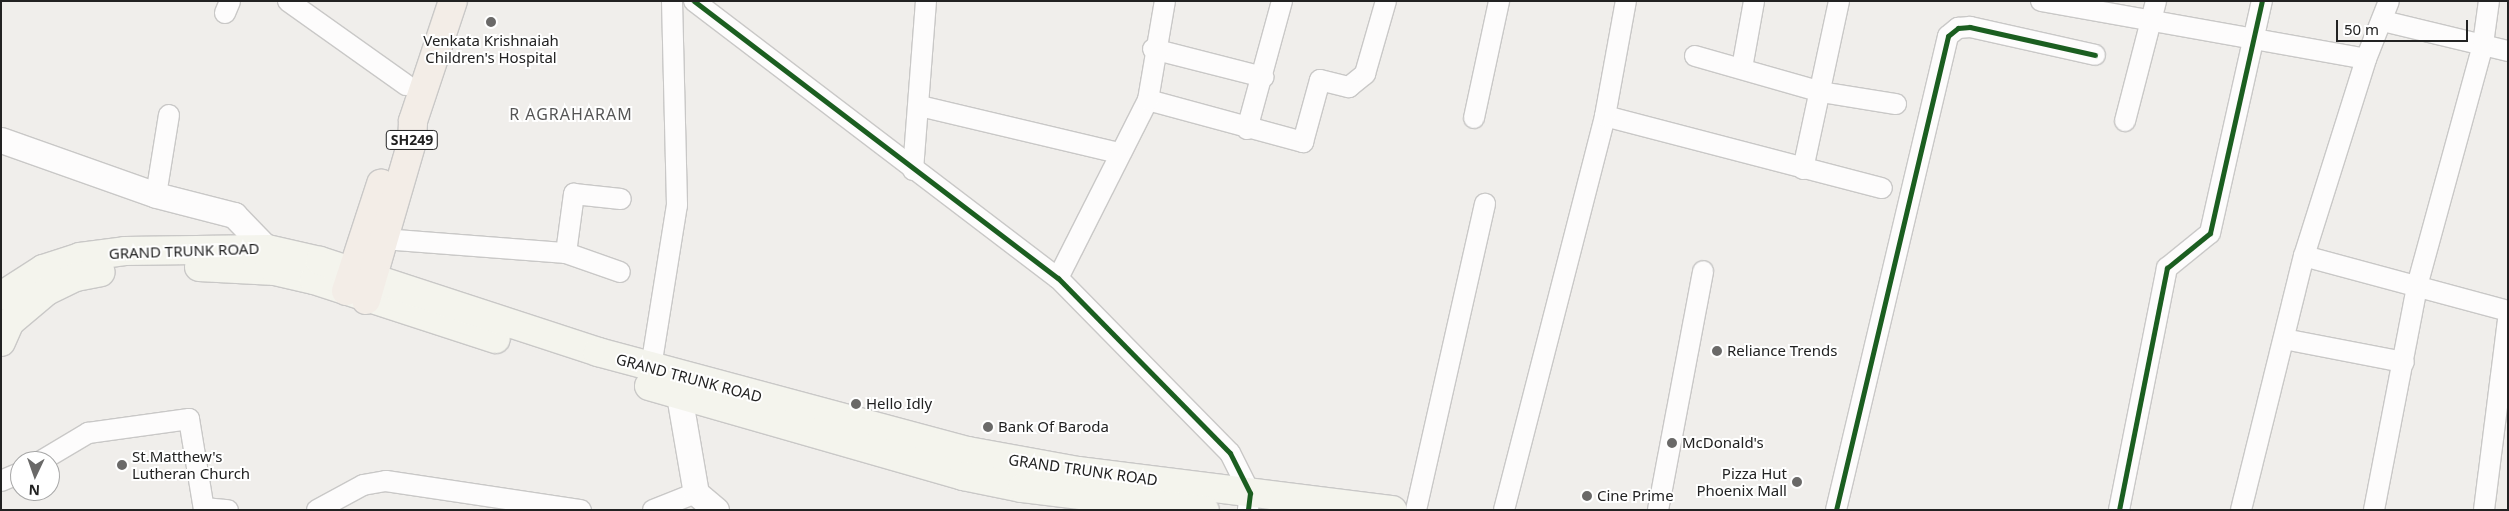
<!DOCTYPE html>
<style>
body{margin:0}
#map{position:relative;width:2509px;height:511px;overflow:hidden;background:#f0eeeb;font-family:"Noto Sans",sans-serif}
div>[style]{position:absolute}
.roads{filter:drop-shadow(1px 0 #c9c8c7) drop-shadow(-1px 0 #c9c8c7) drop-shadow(0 1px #c9c8c7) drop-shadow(0 -1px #c9c8c7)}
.minor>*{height:20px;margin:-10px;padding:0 10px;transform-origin:10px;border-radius:10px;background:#fdfcfc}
.tertiary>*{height:25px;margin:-12.5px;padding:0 12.5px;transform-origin:12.5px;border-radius:12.5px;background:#fdfcfc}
.secondary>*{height:28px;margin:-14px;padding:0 14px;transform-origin:14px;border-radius:14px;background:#f4f4ed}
.primary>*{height:28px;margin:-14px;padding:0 14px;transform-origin:14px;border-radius:14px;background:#f3ede7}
.cycleway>*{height:5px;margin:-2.5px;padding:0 2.5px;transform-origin:2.5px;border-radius:2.5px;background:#1b5e20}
.dots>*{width:14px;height:14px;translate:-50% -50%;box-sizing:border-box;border:2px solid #fff;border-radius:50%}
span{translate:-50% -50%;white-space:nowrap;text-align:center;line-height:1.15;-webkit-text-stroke:4px #fff;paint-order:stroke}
.shield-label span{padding:1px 4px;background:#fff;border:1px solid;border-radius:4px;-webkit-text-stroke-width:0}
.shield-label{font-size:14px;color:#222;font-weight:700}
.poi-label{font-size:15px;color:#222}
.left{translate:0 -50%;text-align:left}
.right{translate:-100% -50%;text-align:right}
.street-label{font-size:15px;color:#222}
.neighbourhood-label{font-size:16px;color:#555;letter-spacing:1px}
.frame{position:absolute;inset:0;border:2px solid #222;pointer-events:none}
.north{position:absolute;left:10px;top:451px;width:50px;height:50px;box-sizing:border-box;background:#fff;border:1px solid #a7a7a7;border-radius:50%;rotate:183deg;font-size:14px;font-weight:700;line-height:20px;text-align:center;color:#222}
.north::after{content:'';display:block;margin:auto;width:18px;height:22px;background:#6a6968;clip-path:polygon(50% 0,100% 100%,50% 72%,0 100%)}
.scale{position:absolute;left:2336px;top:20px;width:132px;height:22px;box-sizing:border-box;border:2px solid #222;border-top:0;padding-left:6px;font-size:15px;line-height:18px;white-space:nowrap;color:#222;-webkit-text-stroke:4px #fff;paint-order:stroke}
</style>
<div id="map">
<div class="roads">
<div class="minor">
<div style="left:288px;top:1px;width:145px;rotate:35.4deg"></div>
<div style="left:694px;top:1px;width:457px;rotate:37.3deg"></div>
<div style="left:1058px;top:278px;width:245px;rotate:45.5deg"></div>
<div style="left:1230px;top:453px;width:45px;rotate:63.4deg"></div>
<div style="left:1250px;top:493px;width:17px;rotate:97deg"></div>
<div style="left:2041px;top:1px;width:330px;rotate:10.1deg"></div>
<div style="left:225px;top:13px;width:13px;rotate:-67deg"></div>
<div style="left:2383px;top:21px;width:129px;rotate:13.5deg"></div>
<div style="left:1153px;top:49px;width:114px;rotate:14.3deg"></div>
<div style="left:1695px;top:56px;width:131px;rotate:15.9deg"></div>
<div style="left:1821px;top:92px;width:76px;rotate:9.1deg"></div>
<div style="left:1742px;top:68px;width:68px;rotate:-79.8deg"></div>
<div style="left:1148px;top:100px;width:161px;rotate:15.2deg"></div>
<div style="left:1303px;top:142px;width:64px;rotate:-74.7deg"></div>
<div style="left:1320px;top:80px;width:30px;rotate:14deg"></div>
<div style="left:1349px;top:87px;width:21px;rotate:-39deg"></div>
<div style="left:1365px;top:74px;width:76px;rotate:-74deg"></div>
<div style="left:920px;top:106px;width:204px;rotate:13.3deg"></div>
<div style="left:1605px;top:116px;width:286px;rotate:14.6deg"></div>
<div style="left:1474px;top:118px;width:120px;rotate:-77.9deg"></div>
<div style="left:2125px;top:121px;width:124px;rotate:-75.5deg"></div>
<div style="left:1247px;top:129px;width:133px;rotate:-74.7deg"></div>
<div style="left:1803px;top:169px;width:172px;rotate:-77.9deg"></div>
<div style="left:913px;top:170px;width:169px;rotate:-85.6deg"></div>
<div style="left:156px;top:195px;width:81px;rotate:-80.8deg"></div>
<div style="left:383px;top:239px;width:184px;rotate:4.4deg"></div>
<div style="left:566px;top:253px;width:57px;rotate:19.4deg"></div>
<div style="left:566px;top:253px;width:60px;rotate:-82.3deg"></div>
<div style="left:574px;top:194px;width:47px;rotate:6.1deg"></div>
<div style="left:2304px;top:256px;width:211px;rotate:15.1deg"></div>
<div style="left:1058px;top:278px;width:199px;rotate:-63.2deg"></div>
<div style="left:1148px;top:100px;width:100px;rotate:-80.3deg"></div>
<div style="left:2284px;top:339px;width:122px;rotate:10.9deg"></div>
<div style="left:651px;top:367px;width:164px;rotate:-80.9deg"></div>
<div style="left:677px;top:205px;width:204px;rotate:-91.4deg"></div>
<div style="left:41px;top:461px;width:55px;rotate:-30.8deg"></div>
<div style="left:88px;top:433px;width:102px;rotate:-7.9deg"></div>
<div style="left:189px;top:419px;width:92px;rotate:80.6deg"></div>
<div style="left:1px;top:481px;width:21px;rotate:-23deg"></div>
<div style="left:204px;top:508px;width:24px;rotate:5deg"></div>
<div style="left:317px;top:510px;width:52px;rotate:-28.5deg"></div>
<div style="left:363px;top:485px;width:23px;rotate:-10deg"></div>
<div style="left:386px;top:481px;width:197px;rotate:8.5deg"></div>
<div style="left:653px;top:510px;width:46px;rotate:-21.6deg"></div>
<div style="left:1416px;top:510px;width:314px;rotate:-77.3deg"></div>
<div style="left:1504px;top:510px;width:407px;rotate:-75.6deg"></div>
<div style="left:1605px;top:116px;width:117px;rotate:-79.7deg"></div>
<div style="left:1658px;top:510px;width:243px;rotate:-79.3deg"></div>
<div style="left:1836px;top:510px;width:487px;rotate:-76.7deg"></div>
<div style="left:1948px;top:36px;width:13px;rotate:-39deg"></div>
<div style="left:1958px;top:28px;width:12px;rotate:-5deg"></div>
<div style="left:1970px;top:27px;width:128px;rotate:12.6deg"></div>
<div style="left:2119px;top:510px;width:247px;rotate:-78.8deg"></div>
<div style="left:2167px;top:268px;width:55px;rotate:-39.1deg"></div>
<div style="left:2210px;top:233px;width:238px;rotate:-77.4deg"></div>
<div style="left:2241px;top:510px;width:262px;rotate:-76.1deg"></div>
<div style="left:2304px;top:256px;width:207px;rotate:-72.5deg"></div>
<div style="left:2366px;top:59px;width:62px;rotate:-68.4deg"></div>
<div style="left:2374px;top:510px;width:228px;rotate:-79.1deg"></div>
<div style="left:2417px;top:286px;width:251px;rotate:-74.7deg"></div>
<div style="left:2483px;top:44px;width:43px;rotate:-82.1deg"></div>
<div style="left:2484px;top:510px;width:193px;rotate:-82.8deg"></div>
</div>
<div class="tertiary">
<div style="left:1px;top:140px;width:164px;rotate:19.5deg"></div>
<div style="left:156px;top:195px;width:81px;rotate:14.4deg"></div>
<div style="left:234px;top:215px;width:47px;rotate:45.9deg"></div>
<div style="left:679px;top:395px;width:99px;rotate:80.2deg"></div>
<div style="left:696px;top:493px;width:26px;rotate:40deg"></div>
</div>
<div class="secondary">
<div style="left:199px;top:267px;width:76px;rotate:3deg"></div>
<div style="left:275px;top:271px;width:40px;rotate:13deg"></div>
<div style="left:314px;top:280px;width:191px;rotate:18deg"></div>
<div style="left:1px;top:296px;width:50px;rotate:-32.7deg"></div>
<div style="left:43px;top:269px;width:39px;rotate:-18deg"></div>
<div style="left:80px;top:257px;width:45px;rotate:-7.6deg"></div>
<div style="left:125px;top:251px;width:142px;rotate:-0.8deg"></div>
<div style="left:267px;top:249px;width:54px;rotate:12.8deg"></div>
<div style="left:320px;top:261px;width:293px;rotate:18.1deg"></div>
<div style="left:598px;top:352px;width:383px;rotate:15deg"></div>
<div style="left:968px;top:451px;width:112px;rotate:10.3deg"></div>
<div style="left:1078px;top:471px;width:317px;rotate:7.1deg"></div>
<div style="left:1px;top:342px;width:22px;rotate:-66deg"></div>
<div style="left:10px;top:322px;width:48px;rotate:-40deg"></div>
<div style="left:47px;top:291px;width:32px;rotate:-26deg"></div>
<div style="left:76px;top:277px;width:25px;rotate:-11deg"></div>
<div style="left:649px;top:386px;width:327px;rotate:16deg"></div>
<div style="left:963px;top:476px;width:60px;rotate:11.5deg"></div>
<div style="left:1022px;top:488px;width:184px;rotate:6.9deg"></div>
</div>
<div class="primary">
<div style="left:346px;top:291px;width:113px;rotate:-71.9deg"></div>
<div style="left:366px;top:300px;width:165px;rotate:-73.8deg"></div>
<div style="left:412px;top:142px;width:21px;rotate:-87deg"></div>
<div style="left:413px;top:121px;width:126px;rotate:-71.6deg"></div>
</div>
</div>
<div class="cycleway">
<div style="left:694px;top:1px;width:457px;rotate:37.3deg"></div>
<div style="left:1058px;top:278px;width:245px;rotate:45.5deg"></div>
<div style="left:1230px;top:453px;width:45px;rotate:63.4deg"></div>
<div style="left:1250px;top:493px;width:17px;rotate:97deg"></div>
<div style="left:1836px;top:510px;width:487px;rotate:-76.7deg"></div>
<div style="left:1948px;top:36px;width:13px;rotate:-39deg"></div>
<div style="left:1958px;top:28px;width:12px;rotate:-5deg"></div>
<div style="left:1970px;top:27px;width:128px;rotate:12.6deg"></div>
<div style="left:2119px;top:510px;width:247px;rotate:-78.8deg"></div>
<div style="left:2167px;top:268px;width:55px;rotate:-39.1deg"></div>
<div style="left:2210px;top:233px;width:238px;rotate:-77.4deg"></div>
</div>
<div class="dots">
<div style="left:491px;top:22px;background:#6a6968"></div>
<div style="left:1717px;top:351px;background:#6a6968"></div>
<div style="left:856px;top:404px;background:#6a6968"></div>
<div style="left:988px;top:427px;background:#6a6968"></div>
<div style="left:1672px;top:443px;background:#6a6968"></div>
<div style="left:122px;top:465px;background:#6a6968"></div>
<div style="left:1797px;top:482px;background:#6a6968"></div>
<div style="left:1587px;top:496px;background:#6a6968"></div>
</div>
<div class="shield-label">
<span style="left:412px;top:140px">SH249</span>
</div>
<div class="poi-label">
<span style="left:491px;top:49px">Venkata Krishnaiah<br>Children's Hospital</span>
<span class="left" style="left:1727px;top:351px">Reliance Trends</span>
<span class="left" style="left:866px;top:404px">Hello Idly</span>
<span class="left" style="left:998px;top:427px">Bank Of Baroda</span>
<span class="left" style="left:1682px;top:443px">McDonald's</span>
<span class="left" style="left:132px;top:465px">St.Matthew's<br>Lutheran Church</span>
<span class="right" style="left:1787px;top:482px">Pizza Hut<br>Phoenix Mall</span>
<span class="left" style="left:1597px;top:496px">Cine Prime</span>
</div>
<div class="street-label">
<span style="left:184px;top:251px;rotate:-2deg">GRAND TRUNK ROAD</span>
<span style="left:689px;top:378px;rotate:15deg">GRAND TRUNK ROAD</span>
<span style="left:1083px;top:470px;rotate:8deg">GRAND TRUNK ROAD</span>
</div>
<div class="neighbourhood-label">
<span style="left:571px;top:114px">R AGRAHARAM</span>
</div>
<div class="frame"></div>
<div class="north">N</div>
<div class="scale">50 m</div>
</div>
